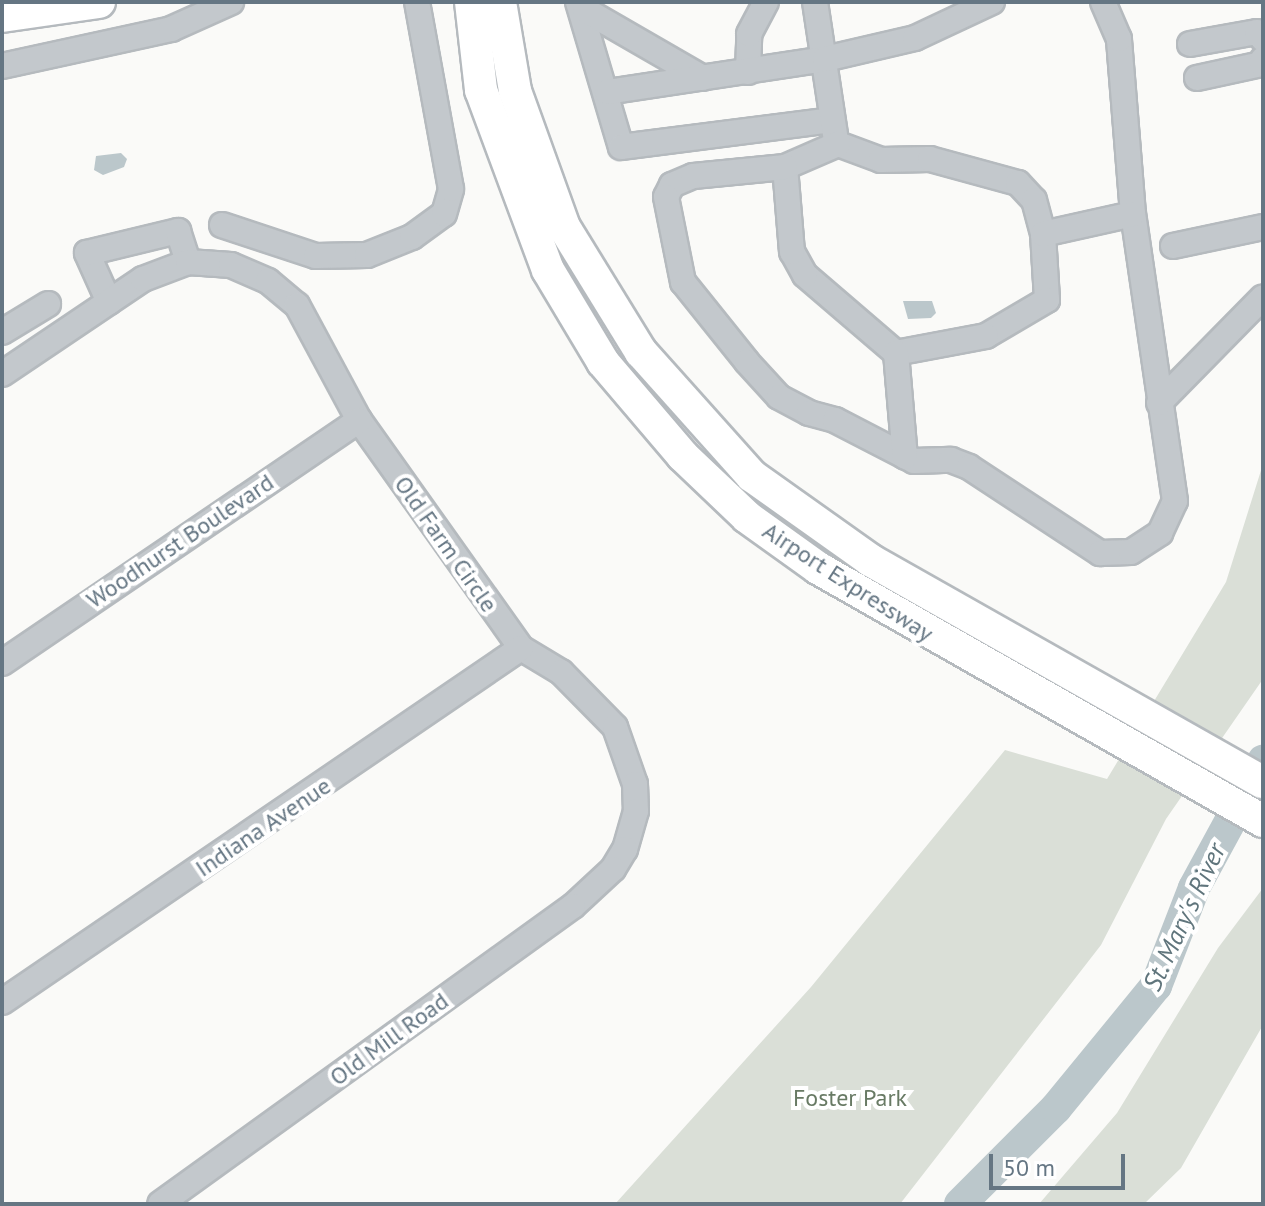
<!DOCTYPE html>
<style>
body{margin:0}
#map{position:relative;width:1265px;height:1206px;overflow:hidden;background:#fafaf8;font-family:"PT Sans",sans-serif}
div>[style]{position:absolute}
.green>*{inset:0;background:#dadfd7}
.water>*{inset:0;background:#bbc7cb}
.river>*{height:32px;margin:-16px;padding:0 16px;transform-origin:16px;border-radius:16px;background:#bbc7cb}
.roads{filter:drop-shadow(2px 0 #b5babe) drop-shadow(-2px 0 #b5babe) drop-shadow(0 2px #b5babe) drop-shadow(0 -2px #b5babe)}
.minor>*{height:24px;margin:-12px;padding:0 12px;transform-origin:12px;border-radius:12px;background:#c3c8cc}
.major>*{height:32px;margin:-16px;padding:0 16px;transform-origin:16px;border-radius:16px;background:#fff}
span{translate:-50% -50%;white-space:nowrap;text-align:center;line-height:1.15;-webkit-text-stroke:8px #fff;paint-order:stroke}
.street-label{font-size:24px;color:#657683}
.park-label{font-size:24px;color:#687a64}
.water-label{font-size:26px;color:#60757c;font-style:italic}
.frame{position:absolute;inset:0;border:4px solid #657683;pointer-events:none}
.scale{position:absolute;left:989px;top:1154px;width:136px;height:36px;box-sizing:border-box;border:4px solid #657683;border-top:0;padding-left:10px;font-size:24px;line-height:28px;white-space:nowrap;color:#657683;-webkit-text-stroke:6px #fff;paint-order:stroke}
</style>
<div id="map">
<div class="green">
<div style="clip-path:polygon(1263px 464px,1263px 679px,1166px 819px,1101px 945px,900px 1204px,615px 1204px,811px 987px,1005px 750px,1107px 779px,1226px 582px)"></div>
<div style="clip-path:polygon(1263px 888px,1263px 1025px,1181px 1168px,1144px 1204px,1039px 1204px,1117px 1113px,1218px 948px)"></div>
</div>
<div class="water">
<div style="clip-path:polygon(121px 153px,127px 159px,124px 167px,103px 175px,94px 170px,96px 156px)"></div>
<div style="clip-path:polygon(903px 301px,932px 301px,936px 313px,931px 318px,908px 319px)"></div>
</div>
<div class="river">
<div style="left:960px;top:1204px;width:136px;rotate:-45deg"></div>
<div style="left:1056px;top:1108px;width:158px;rotate:-50.7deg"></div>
<div style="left:1156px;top:986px;width:105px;rotate:-68.8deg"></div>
<div style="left:1194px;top:888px;width:145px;rotate:-61.5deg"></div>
</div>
<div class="roads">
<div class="minor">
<div style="left:578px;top:2px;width:151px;rotate:73.5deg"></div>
<div style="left:621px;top:147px;width:212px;rotate:-7.3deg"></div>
<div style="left:815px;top:2px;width:134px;rotate:81.4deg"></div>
<div style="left:585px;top:10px;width:136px;rotate:30deg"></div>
<div style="left:1190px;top:44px;width:68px;rotate:-10.2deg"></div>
<div style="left:1257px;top:32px;width:9px;rotate:49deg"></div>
<div style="left:2px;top:66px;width:173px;rotate:-12.3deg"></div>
<div style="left:171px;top:29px;width:66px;rotate:-24.2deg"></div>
<div style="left:748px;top:72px;width:38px;rotate:-88deg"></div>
<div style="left:749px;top:34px;width:36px;rotate:-62deg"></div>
<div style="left:1197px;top:78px;width:66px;rotate:-12.2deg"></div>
<div style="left:1262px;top:64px;width:5px;rotate:-79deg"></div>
<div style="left:607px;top:92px;width:220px;rotate:-8.6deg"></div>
<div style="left:825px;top:59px;width:92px;rotate:-13.1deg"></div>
<div style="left:915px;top:38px;width:85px;rotate:-25.1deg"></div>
<div style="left:838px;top:144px;width:46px;rotate:20.4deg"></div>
<div style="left:881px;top:160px;width:49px;rotate:-1.2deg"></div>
<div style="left:930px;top:159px;width:91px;rotate:15.3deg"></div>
<div style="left:1018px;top:183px;width:23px;rotate:47deg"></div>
<div style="left:1034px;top:200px;width:35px;rotate:75deg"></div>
<div style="left:1043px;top:234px;width:66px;rotate:86.5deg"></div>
<div style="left:1047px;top:300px;width:71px;rotate:149.5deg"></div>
<div style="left:986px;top:336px;width:92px;rotate:169.3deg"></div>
<div style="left:896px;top:353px;width:120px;rotate:-139.4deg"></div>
<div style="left:805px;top:275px;width:26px;rotate:-119deg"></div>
<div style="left:792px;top:252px;width:85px;rotate:-94.7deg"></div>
<div style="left:785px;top:167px;width:58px;rotate:-23.5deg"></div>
<div style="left:785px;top:167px;width:92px;rotate:174.4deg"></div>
<div style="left:693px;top:176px;width:23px;rotate:157deg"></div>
<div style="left:672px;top:185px;width:13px;rotate:117deg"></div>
<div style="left:666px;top:197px;width:87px;rotate:78.7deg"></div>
<div style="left:683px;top:282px;width:102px;rotate:51.3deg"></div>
<div style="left:747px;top:362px;width:47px;rotate:47.6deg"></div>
<div style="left:779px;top:397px;width:34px;rotate:28deg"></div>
<div style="left:809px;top:413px;width:27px;rotate:15deg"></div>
<div style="left:835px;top:420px;width:89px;rotate:27.4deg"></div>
<div style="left:914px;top:461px;width:37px;rotate:-2deg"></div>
<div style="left:951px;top:460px;width:19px;rotate:21deg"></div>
<div style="left:969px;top:467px;width:157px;rotate:33.3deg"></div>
<div style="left:1100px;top:553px;width:31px;rotate:-2deg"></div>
<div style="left:1131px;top:552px;width:35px;rotate:-33deg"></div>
<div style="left:1160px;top:533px;width:35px;rotate:-65deg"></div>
<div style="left:1175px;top:501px;width:290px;rotate:-98.3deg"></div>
<div style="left:1133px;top:214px;width:176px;rotate:-94.6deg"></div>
<div style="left:1119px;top:39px;width:40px;rotate:-113.4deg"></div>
<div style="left:222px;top:225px;width:99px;rotate:18.3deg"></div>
<div style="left:316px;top:256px;width:51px;rotate:-1.1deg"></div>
<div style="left:367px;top:255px;width:48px;rotate:-21.8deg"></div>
<div style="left:412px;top:237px;width:39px;rotate:-36deg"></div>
<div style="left:444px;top:214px;width:26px;rotate:-74deg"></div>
<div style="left:451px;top:189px;width:190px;rotate:-100.3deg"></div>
<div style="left:1043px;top:234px;width:92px;rotate:-12.5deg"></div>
<div style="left:1173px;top:246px;width:92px;rotate:-11.9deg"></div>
<div style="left:109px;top:302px;width:54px;rotate:-114.2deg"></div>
<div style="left:87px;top:253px;width:94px;rotate:-13.6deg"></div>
<div style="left:178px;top:231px;width:33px;rotate:72deg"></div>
<div style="left:2px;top:332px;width:54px;rotate:-31.3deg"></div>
<div style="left:896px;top:353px;width:104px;rotate:85.1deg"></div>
<div style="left:2px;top:374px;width:170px;rotate:-34deg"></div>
<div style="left:143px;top:279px;width:48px;rotate:-20.7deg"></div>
<div style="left:188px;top:262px;width:43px;rotate:4deg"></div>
<div style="left:231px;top:265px;width:40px;rotate:23.4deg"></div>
<div style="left:268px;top:281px;width:38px;rotate:40deg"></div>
<div style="left:297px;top:305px;width:131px;rotate:61.7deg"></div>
<div style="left:359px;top:420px;width:280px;rotate:54.6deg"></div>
<div style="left:521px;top:648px;width:47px;rotate:31deg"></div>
<div style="left:561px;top:672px;width:77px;rotate:45.5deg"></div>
<div style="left:615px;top:727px;width:60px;rotate:70.7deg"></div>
<div style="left:635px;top:784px;width:27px;rotate:88deg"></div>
<div style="left:636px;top:811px;width:40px;rotate:106deg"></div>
<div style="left:625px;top:849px;width:23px;rotate:121deg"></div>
<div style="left:613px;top:869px;width:54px;rotate:137.2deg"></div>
<div style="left:573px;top:906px;width:509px;rotate:144.19deg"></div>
<div style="left:1159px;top:403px;width:148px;rotate:-45.5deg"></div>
<div style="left:2px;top:663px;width:432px;rotate:-34.2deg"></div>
<div style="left:2px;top:1002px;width:628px;rotate:-34.3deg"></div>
</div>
<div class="major">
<div style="left:471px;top:2px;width:89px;rotate:83.5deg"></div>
<div style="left:481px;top:90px;width:192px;rotate:69.6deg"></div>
<div style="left:548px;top:270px;width:107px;rotate:59.1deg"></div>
<div style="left:603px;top:362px;width:123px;rotate:49.6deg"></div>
<div style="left:683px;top:456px;width:88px;rotate:43.6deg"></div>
<div style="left:747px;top:517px;width:87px;rotate:35.7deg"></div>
<div style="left:818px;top:568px;width:512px;rotate:29.62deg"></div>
<div style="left:500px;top:2px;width:90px;rotate:80.4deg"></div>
<div style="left:515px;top:91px;width:145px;rotate:70.2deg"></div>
<div style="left:564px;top:227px;width:147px;rotate:58.4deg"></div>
<div style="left:641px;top:352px;width:166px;rotate:48.2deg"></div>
<div style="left:752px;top:476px;width:145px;rotate:35.4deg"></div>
<div style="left:870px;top:560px;width:451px;rotate:29.5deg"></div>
<div style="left:2px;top:16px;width:98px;rotate:-8.2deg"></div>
</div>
</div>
<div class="street-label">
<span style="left:180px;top:541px;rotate:-34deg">Woodhurst Boulevard</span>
<span style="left:446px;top:544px;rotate:55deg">Old Farm Circle</span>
<span style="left:848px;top:582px;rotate:33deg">Airport Expressway</span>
<span style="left:263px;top:827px;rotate:-34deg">Indiana Avenue</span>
<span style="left:389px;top:1039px;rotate:-36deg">Old Mill Road</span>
</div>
<div class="park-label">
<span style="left:850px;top:1098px">Foster Park</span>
</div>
<div class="water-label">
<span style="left:1184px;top:917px;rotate:-65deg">St. Mary's River</span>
</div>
<div class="frame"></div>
<div class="scale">50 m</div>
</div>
